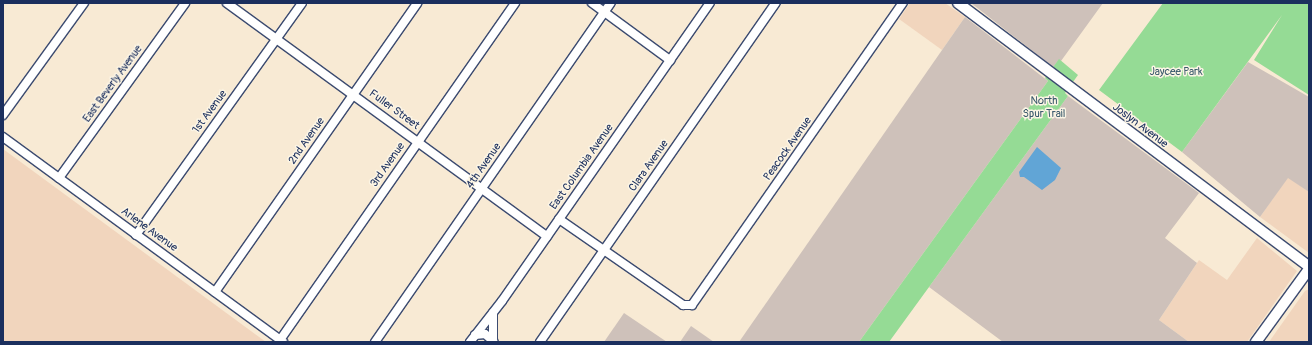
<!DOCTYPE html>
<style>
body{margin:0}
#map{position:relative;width:1312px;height:345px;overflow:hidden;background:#f8ead4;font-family:Pangolin,sans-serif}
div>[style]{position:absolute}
.built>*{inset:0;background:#f1d5bd}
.industrial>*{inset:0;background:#cec1ba}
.green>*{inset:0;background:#95db95}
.water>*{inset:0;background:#61a5d6}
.roads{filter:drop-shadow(1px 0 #3c4b70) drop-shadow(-1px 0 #3c4b70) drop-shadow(0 1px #3c4b70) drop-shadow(0 -1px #3c4b70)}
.minor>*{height:8px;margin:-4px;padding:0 4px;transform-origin:4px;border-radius:4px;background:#fff}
.major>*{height:10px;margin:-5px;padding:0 5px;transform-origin:5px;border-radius:5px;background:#fff}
span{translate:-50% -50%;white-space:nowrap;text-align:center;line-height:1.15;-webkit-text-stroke:3px #fcf5e5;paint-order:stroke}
.park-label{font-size:11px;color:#3a5a6c}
.street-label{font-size:11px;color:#1b2f5e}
.frame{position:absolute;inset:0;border:4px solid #1b2f5e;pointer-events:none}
</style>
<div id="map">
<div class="built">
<div style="clip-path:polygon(910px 3px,945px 3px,965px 17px,942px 50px,899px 19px)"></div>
<div style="clip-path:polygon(3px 149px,266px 342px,3px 342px)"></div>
<div style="clip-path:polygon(1288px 177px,1309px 192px,1309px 253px,1260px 217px)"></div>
<div style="clip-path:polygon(1257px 238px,1297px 271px,1247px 342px,1189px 342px,1159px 320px,1199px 260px,1227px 280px)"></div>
<div style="clip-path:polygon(1309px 289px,1309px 342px,1269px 342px,1305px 291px)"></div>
</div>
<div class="industrial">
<div style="clip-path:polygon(971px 3px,1103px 3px,1061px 61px,1059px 60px,1053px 67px)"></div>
<div style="clip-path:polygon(965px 17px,1048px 81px,859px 342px,739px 342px)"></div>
<div style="clip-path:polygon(1248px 62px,1309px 97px,1309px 192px,1288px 178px,1260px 217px,1182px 152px)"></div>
<div style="clip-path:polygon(1068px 96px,1199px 193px,1165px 238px,1197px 263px,1159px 320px,1189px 342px,1003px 342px,929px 287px)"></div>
<div style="clip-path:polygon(624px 313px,667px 342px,604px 342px)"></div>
<div style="clip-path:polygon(691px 326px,714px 342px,680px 342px)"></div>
</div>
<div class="green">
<div style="clip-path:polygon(1163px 3px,1309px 3px,1309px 95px,1254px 60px,1282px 15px,1182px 152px,1099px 90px)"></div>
<div style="clip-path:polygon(1059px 59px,1078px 75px,1065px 93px,1068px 96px,889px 342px,859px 342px,1048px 81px,1045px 78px)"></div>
</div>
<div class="water">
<div style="clip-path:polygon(1037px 147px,1061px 168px,1055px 180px,1042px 190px,1024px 177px,1020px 177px,1019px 172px)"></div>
</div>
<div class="roads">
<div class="minor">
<div style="left:227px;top:3px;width:396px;rotate:36.1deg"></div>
<div style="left:592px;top:3px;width:97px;rotate:36.2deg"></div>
<div style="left:3px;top:115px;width:138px;rotate:-54.1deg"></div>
<div style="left:3px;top:137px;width:347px;rotate:36.2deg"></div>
<div style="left:59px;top:178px;width:216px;rotate:-54.2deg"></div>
<div style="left:559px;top:219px;width:151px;rotate:34.7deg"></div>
<div style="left:683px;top:305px;width:9px"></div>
<div style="left:692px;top:305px;width:368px;rotate:-55.1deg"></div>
<div style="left:136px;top:235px;width:285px;rotate:-54.4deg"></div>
<div style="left:215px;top:292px;width:353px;rotate:-55deg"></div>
<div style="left:493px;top:313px;width:29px;rotate:90deg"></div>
<div style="left:475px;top:335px;width:10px;rotate:-6deg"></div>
<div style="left:485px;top:334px;width:11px;rotate:41deg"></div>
<div style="left:280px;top:340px;width:411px;rotate:-55.1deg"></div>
<div style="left:375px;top:342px;width:413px;rotate:-55.2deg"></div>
<div style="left:470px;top:342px;width:52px;rotate:-52deg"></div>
<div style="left:502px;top:301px;width:363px;rotate:-55.1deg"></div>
<div style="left:540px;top:342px;width:413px;rotate:-55.2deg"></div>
</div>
<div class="major">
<div style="left:958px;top:3px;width:439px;rotate:36.9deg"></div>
<div style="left:1256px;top:342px;width:90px;rotate:-54deg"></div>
</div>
</div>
<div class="park-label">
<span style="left:1176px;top:72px">Jaycee Park</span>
<span style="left:1044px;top:108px">North<br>Spur Trail</span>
</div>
<div class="street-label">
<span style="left:113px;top:84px;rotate:-54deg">East Beverly Avenue</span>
<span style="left:394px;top:110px;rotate:36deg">Fuller Street</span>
<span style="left:210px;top:112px;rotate:-54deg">1st Avenue</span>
<span style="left:1140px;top:126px;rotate:37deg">Joslyn Avenue</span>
<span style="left:307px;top:141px;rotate:-55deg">2nd Avenue</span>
<span style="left:788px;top:149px;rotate:-55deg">Peacock Avenue</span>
<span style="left:388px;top:165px;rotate:-55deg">3rd Avenue</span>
<span style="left:484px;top:166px;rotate:-55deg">4th Avenue</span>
<span style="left:649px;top:166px;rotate:-55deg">Clara Avenue</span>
<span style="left:582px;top:167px;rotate:-55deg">East Columbia Avenue</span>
<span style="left:149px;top:230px;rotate:36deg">Arlene Avenue</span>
</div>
<div class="frame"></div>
</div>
